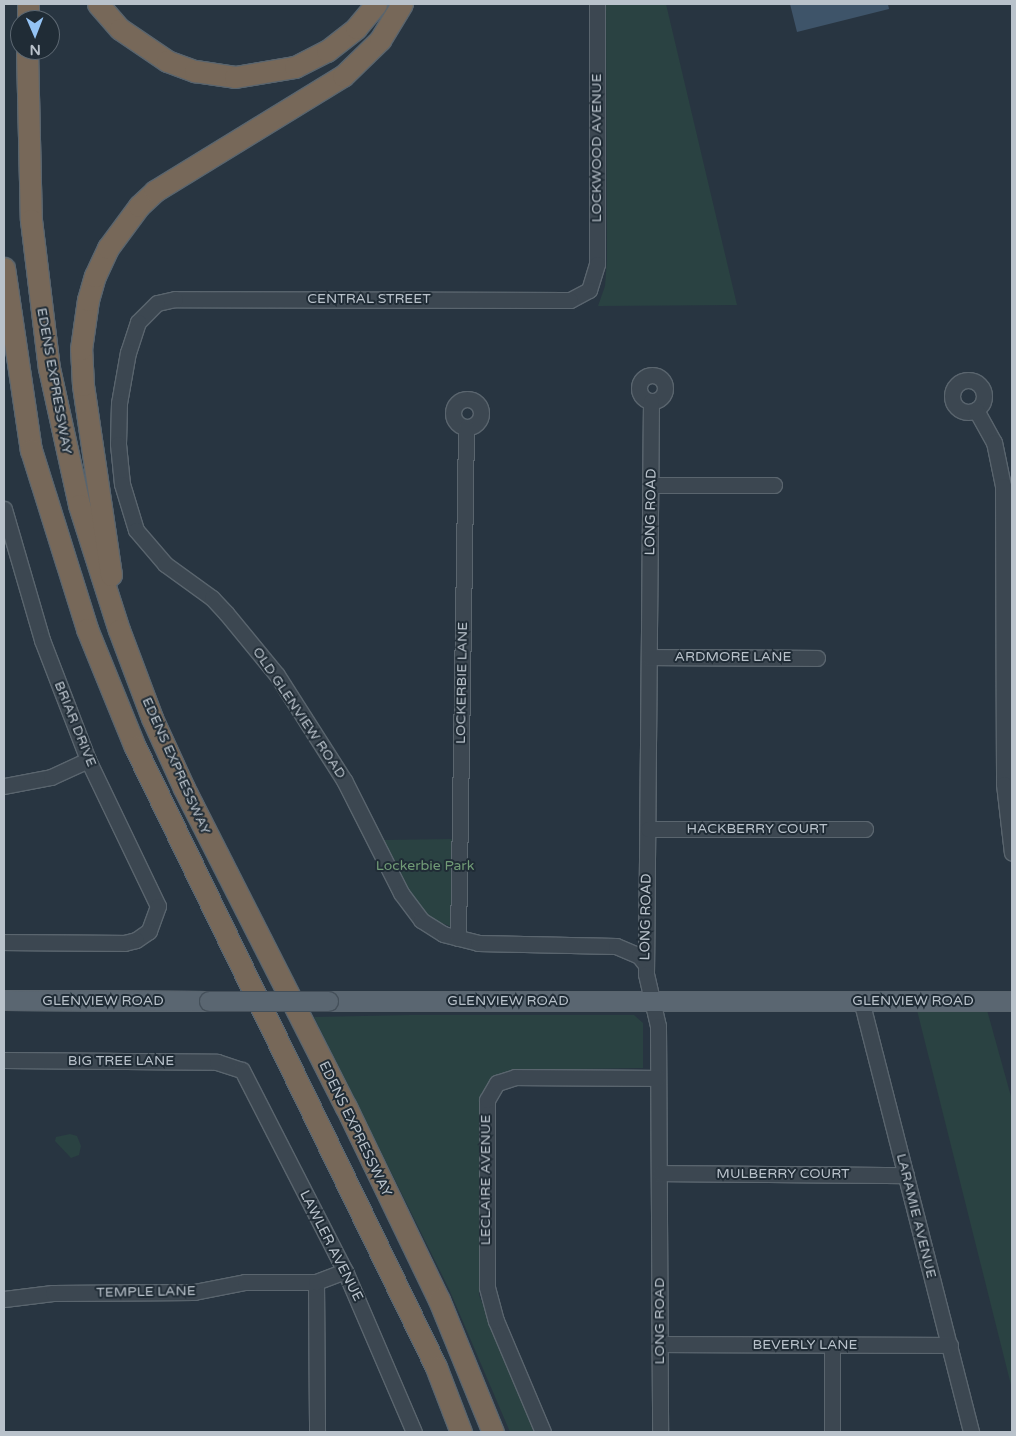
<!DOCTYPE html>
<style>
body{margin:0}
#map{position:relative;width:1016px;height:1436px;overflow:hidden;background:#283541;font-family:"Varela Round",sans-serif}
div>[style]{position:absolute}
.green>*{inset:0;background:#2a4242}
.water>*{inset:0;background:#3e5469}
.roads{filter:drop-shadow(1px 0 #5a656e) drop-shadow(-1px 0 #5a656e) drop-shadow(0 1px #5a656e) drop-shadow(0 -1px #5a656e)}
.minor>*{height:15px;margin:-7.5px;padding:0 7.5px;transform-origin:7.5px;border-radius:7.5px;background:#3c4751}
.minor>.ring{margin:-7.5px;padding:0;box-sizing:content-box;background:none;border:15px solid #3c4751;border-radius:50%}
.major>*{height:19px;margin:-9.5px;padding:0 9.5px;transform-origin:9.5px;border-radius:9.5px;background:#5a6671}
.highway>*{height:21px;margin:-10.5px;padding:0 10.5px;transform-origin:10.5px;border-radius:10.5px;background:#776859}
.bridges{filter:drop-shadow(1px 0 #45505a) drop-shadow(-1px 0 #45505a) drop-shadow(0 1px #45505a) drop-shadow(0 -1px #45505a)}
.major-bridge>*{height:19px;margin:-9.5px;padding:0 9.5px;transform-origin:9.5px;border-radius:9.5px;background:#5a6671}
span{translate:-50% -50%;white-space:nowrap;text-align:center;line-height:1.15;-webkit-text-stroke:4px #202c36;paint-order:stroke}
.street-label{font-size:14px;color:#b9c2cb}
.park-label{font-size:14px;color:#719b76}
.frame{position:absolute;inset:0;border:5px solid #b9c2cb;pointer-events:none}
.north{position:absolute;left:10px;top:10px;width:50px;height:50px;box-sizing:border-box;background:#202c36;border:1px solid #5d6872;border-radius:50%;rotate:179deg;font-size:14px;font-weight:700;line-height:20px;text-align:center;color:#b9c2cb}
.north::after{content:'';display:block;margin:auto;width:18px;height:22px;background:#94c3f4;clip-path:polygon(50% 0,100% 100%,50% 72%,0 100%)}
</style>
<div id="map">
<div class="green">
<div style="clip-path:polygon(606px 4px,666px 4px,737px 305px,598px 306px,605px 286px,607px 260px)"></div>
<div style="clip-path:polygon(453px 839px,452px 927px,431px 919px,415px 902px,381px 840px)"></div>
<div style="clip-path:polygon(917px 1010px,987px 1010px,1012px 1100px,1012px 1389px)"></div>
<div style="clip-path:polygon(411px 1015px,634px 1015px,643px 1023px,643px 1068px,513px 1070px,493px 1079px,479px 1098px,479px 1295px,534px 1432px,510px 1432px,449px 1289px,314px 1017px)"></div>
<div style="clip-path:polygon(70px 1134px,77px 1136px,81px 1146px,79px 1155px,71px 1158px,55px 1141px,56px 1137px)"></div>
</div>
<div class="water">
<div style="clip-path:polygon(790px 4px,888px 4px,889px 9px,797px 32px)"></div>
</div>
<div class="roads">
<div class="minor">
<div style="left:597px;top:4px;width:260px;rotate:90deg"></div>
<div style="left:597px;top:264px;width:27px;rotate:107deg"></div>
<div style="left:589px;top:290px;width:21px;rotate:152deg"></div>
<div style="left:570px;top:300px;width:395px;rotate:-179.9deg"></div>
<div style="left:175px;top:299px;width:18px;rotate:167deg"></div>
<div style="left:157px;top:303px;width:27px;rotate:135deg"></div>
<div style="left:138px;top:322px;width:32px;rotate:108deg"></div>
<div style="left:128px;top:352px;width:52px;rotate:100deg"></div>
<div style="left:119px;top:403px;width:41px;rotate:91.4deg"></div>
<div style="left:118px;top:444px;width:40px;rotate:84.3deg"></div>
<div style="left:122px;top:484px;width:48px;rotate:73.1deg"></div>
<div style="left:136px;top:530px;width:45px;rotate:49.5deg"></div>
<div style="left:165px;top:564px;width:58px;rotate:35.9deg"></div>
<div style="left:212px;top:598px;width:21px;rotate:47deg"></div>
<div style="left:226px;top:613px;width:80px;rotate:50.6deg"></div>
<div style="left:277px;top:675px;width:125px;rotate:57.5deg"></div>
<div style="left:344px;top:780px;width:127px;rotate:63.2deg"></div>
<div style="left:401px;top:893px;width:34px;rotate:53deg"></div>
<div style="left:421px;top:920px;width:26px;rotate:32deg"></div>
<div style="left:443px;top:934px;width:36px;rotate:14deg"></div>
<div style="left:478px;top:943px;width:138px;rotate:1.2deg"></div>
<div style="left:616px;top:946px;width:25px;rotate:23deg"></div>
<div style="left:639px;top:956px;width:11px;rotate:52deg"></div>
<div class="ring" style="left:639px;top:375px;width:11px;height:11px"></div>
<div class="ring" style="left:952px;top:380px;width:17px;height:17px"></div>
<div class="ring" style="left:453px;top:399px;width:13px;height:13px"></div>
<div style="left:651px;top:401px;width:573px;rotate:90.5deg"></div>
<div style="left:646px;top:974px;width:53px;rotate:77deg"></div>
<div style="left:658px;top:1026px;width:406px;rotate:89.7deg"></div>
<div style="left:976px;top:410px;width:37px;rotate:61deg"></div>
<div style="left:994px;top:442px;width:45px;rotate:78.4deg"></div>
<div style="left:1003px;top:486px;width:298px;rotate:89.8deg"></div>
<div style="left:1004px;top:784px;width:69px;rotate:83.4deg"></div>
<div style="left:651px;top:485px;width:123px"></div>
<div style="left:4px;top:509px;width:136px;rotate:73.8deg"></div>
<div style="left:42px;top:640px;width:129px;rotate:69deg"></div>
<div style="left:88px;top:760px;width:162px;rotate:64.4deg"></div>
<div style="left:158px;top:906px;width:27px;rotate:110deg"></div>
<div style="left:149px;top:931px;width:16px;rotate:145deg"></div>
<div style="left:136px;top:940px;width:12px;rotate:166deg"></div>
<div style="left:124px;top:943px;width:120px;rotate:-179.5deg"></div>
<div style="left:649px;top:657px;width:168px;rotate:0.3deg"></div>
<div style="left:4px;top:786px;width:48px;rotate:-10.8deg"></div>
<div style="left:51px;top:777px;width:41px;rotate:-24.7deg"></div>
<div style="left:648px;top:829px;width:217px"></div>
<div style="left:458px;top:938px;width:511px;rotate:-89.1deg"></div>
<div style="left:861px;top:1000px;width:446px;rotate:75.7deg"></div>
<div style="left:4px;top:1060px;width:213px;rotate:0.5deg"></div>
<div style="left:217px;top:1062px;width:26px;rotate:18deg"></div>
<div style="left:242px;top:1070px;width:226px;rotate:62.9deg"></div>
<div style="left:345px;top:1271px;width:175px;rotate:66.8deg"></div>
<div style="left:660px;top:1173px;width:246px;rotate:0.5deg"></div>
<div style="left:316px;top:1282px;width:150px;rotate:89.6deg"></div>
<div style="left:4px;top:1299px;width:49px;rotate:-7deg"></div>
<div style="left:53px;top:1293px;width:141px;rotate:-0.4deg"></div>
<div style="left:194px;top:1292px;width:52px;rotate:-11.1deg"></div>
<div style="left:245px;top:1282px;width:71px"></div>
<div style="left:316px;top:1282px;width:31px;rotate:-21deg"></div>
<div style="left:660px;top:1344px;width:290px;rotate:0.2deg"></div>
<div style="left:832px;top:1345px;width:87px;rotate:90deg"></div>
<div style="left:543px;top:1432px;width:121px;rotate:-112.9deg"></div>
<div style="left:496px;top:1321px;width:35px;rotate:-105deg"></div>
<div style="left:487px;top:1287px;width:187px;rotate:-90deg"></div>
<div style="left:487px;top:1100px;width:20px;rotate:-60deg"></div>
<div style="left:497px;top:1083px;width:19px;rotate:-18deg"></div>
<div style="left:515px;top:1077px;width:143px;rotate:0.4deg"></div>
</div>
<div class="major">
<div style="left:4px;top:1000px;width:205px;rotate:0.3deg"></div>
<div style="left:328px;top:1001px;width:684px"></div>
</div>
<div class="highway">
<div style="left:98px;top:4px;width:33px;rotate:49deg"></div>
<div style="left:120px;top:29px;width:57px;rotate:34.2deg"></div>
<div style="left:167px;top:61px;width:30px;rotate:20deg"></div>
<div style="left:195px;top:71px;width:40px;rotate:8.5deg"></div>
<div style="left:235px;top:77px;width:61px;rotate:-9.5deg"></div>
<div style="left:295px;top:67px;width:36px;rotate:-27deg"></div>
<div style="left:327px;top:51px;width:37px;rotate:-38deg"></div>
<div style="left:356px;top:28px;width:31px;rotate:-50deg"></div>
<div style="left:28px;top:20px;width:16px;rotate:-90deg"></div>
<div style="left:27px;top:50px;width:170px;rotate:88.7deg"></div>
<div style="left:31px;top:220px;width:149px;rotate:83.1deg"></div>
<div style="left:49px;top:368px;width:140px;rotate:77.6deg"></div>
<div style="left:79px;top:505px;width:131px;rotate:72.3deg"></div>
<div style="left:119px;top:630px;width:94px;rotate:69.4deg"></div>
<div style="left:152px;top:718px;width:77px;rotate:65.4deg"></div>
<div style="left:184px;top:788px;width:358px;rotate:63.1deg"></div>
<div style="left:346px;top:1107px;width:214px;rotate:64.3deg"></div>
<div style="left:439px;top:1300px;width:143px;rotate:67.8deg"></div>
<div style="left:4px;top:268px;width:184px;rotate:81.6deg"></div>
<div style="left:31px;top:450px;width:188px;rotate:72.6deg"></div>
<div style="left:87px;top:629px;width:127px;rotate:67.9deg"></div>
<div style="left:135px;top:747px;width:689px;rotate:64.1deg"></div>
<div style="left:436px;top:1367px;width:70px;rotate:69deg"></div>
<div style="left:111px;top:575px;width:192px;rotate:-98.4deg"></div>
<div style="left:83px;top:385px;width:36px;rotate:-93deg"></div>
<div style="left:81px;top:349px;width:49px;rotate:-81.9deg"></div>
<div style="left:88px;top:300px;width:25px;rotate:-74deg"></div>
<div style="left:95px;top:276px;width:31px;rotate:-65deg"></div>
<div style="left:108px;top:248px;width:52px;rotate:-53.6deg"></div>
<div style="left:139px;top:206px;width:22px;rotate:-43deg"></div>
<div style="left:155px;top:191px;width:220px;rotate:-31.5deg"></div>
<div style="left:343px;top:76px;width:52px;rotate:-44.2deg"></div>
<div style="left:380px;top:40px;width:42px;rotate:-58.6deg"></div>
</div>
</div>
<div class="bridges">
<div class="major-bridge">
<div style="left:209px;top:1001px;width:119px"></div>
</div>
</div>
<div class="street-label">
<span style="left:597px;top:148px;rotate:-90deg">LOCKWOOD AVENUE</span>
<span style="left:369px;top:299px">CENTRAL STREET</span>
<span style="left:54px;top:381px;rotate:80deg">EDENS EXPRESSWAY</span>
<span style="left:651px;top:512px;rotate:-89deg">LONG ROAD</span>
<span style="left:733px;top:657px">ARDMORE LANE</span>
<span style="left:462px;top:683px;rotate:-89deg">LOCKERBIE LANE</span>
<span style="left:299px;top:713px;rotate:56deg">OLD GLENVIEW ROAD</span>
<span style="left:75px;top:724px;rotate:68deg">BRIAR DRIVE</span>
<span style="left:176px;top:766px;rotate:66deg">EDENS EXPRESSWAY</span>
<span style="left:757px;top:829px">HACKBERRY COURT</span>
<span style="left:646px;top:917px;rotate:-89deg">LONG ROAD</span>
<span style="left:103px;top:1001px">GLENVIEW ROAD</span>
<span style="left:508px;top:1001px">GLENVIEW ROAD</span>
<span style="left:913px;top:1001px">GLENVIEW ROAD</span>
<span style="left:121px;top:1061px">BIG TREE LANE</span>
<span style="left:355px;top:1129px;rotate:64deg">EDENS EXPRESSWAY</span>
<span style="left:783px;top:1174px">MULBERRY COURT</span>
<span style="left:486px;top:1180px;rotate:-90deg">LECLAIRE AVENUE</span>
<span style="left:916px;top:1216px;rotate:76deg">LARAMIE AVENUE</span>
<span style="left:331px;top:1246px;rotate:63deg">LAWLER AVENUE</span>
<span style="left:146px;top:1292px;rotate:-1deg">TEMPLE LANE</span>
<span style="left:660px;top:1321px;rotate:-90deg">LONG ROAD</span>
<span style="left:805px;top:1345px">BEVERLY LANE</span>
</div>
<div class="park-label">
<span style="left:425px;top:866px">Lockerbie Park</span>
</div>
<div class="frame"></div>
<div class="north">N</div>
</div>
